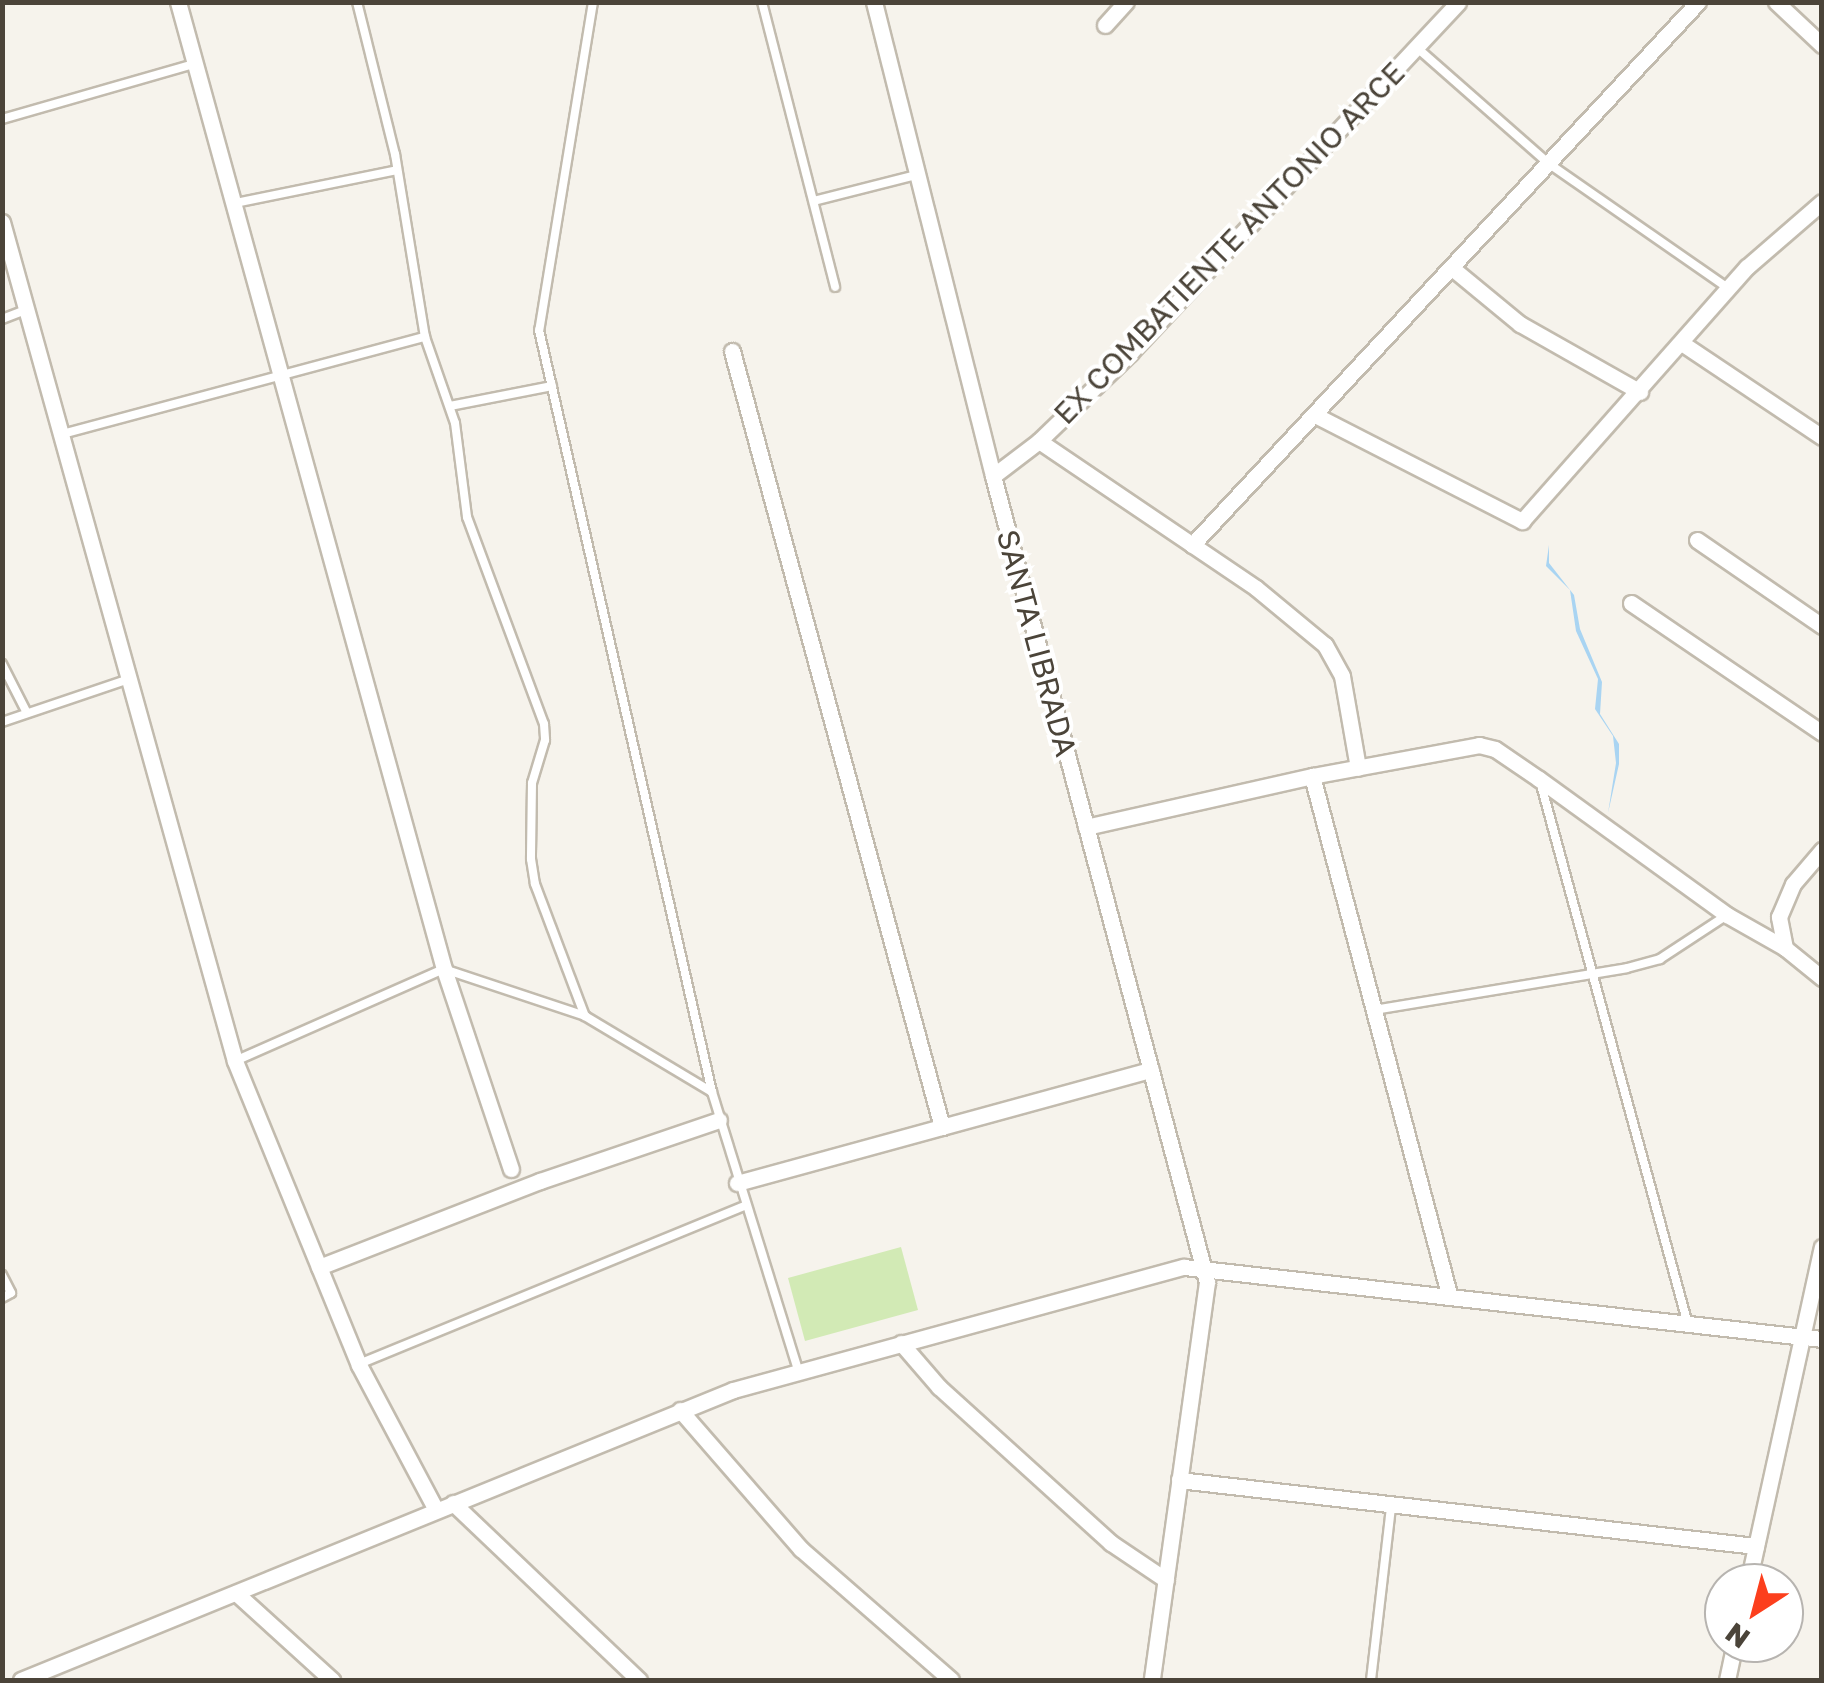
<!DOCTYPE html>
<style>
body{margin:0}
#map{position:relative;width:1824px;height:1683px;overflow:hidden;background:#f6f3ec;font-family:"Golos Text",sans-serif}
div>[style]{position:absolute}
.green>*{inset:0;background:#d2eab5}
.water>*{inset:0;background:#a9d4f2}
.roads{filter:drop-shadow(2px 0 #c2bbae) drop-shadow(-2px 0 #c2bbae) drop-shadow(0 2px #c2bbae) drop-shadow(0 -2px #c2bbae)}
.lane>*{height:8px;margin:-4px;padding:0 4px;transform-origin:4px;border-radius:4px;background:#fff}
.street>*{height:15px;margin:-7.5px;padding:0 7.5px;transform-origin:7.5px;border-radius:7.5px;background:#fff}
span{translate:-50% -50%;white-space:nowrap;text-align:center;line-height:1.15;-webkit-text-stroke:8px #fff;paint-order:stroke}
.street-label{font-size:30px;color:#4b4439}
.frame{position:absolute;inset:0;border:5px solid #4b4439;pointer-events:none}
.north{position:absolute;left:1704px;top:1563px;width:100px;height:100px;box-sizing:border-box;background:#fff;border:2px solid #b7b4b0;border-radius:50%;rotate:216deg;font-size:28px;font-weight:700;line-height:40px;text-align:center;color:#4b4439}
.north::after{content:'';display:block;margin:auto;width:35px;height:45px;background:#fc3f1d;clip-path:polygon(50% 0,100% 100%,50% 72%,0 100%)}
</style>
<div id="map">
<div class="green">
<div style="clip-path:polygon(901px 1247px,918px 1310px,805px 1341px,788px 1278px)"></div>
</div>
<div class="water">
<div style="clip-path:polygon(1549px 545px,1549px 563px,1574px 595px,1580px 629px,1602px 682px,1600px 714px,1619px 744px,1619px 764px,1608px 813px,1616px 763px,1613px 736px,1595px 709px,1598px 679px,1576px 631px,1570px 590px,1546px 566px)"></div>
</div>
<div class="roads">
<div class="lane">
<div style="left:357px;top:2px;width:157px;rotate:76deg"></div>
<div style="left:395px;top:154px;width:185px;rotate:80.7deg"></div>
<div style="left:425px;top:337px;width:91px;rotate:70.8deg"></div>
<div style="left:455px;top:423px;width:95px;rotate:82.7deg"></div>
<div style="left:467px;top:517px;width:221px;rotate:69.6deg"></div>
<div style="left:544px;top:724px;width:16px;rotate:86deg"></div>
<div style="left:545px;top:740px;width:45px;rotate:106.8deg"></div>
<div style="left:532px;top:783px;width:76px;rotate:90.8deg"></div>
<div style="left:531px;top:859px;width:25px;rotate:81deg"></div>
<div style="left:535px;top:884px;width:141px;rotate:69.3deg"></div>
<div style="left:593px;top:2px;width:332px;rotate:99.3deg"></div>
<div style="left:539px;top:330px;width:781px;rotate:77.21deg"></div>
<div style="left:712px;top:1092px;width:291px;rotate:72.8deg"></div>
<div style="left:762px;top:2px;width:294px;rotate:75.6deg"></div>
<div style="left:1416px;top:47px;width:176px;rotate:41.3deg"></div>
<div style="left:1548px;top:163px;width:219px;rotate:34.8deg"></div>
<div style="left:2px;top:119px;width:200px;rotate:-16deg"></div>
<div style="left:814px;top:201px;width:105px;rotate:-14.3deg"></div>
<div style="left:235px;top:203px;width:165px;rotate:-11.5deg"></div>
<div style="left:2px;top:319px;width:26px;rotate:-21deg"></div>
<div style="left:450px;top:406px;width:104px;rotate:-11.1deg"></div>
<div style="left:62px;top:434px;width:376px;rotate:-15deg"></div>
<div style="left:2px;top:664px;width:55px;rotate:63deg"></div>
<div style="left:2px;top:722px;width:131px;rotate:-18.7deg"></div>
<div style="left:1540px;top:781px;width:560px;rotate:74.77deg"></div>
<div style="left:1374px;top:1010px;width:256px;rotate:-9.4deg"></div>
<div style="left:1627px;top:968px;width:34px;rotate:-15deg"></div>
<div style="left:1660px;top:959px;width:80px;rotate:-33.3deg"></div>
<div style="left:235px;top:1061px;width:228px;rotate:-23.8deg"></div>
<div style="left:444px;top:969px;width:149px;rotate:18.4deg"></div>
<div style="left:585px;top:1016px;width:148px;rotate:30.9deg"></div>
<div style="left:2px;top:1275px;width:20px;rotate:63deg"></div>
<div style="left:11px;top:1293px;width:10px;rotate:151deg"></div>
<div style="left:359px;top:1364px;width:416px;rotate:-22.3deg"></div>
<div style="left:1371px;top:1680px;width:175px;rotate:-83.4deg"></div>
</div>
<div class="street">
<div style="left:178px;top:2px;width:1003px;rotate:74.62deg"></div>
<div style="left:444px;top:969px;width:211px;rotate:71.5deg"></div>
<div style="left:874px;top:2px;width:489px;rotate:75.9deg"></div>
<div style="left:993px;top:476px;width:834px;rotate:75.13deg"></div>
<div style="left:1207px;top:1282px;width:402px;rotate:97.9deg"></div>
<div style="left:1776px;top:2px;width:63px;rotate:43.1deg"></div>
<div style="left:1105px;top:25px;width:31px;rotate:-48deg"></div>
<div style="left:2px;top:222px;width:871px;rotate:74.48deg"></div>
<div style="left:235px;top:1061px;width:328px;rotate:67.8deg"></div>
<div style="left:359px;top:1365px;width:164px;rotate:62deg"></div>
<div style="left:1452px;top:268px;width:88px;rotate:39.5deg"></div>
<div style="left:1520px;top:324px;width:138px;rotate:29.5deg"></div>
<div style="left:1683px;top:344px;width:167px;rotate:33.8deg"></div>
<div style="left:732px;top:351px;width:804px;rotate:74.86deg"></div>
<div style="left:1315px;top:415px;width:233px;rotate:27.1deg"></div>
<div style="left:1522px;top:521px;width:339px;rotate:-48.5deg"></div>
<div style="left:1747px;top:267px;width:99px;rotate:-40.9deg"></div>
<div style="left:1039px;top:441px;width:262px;rotate:34.1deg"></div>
<div style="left:1256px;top:588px;width:89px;rotate:39.6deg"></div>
<div style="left:1325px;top:645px;width:35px;rotate:61deg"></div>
<div style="left:1342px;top:676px;width:93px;rotate:80.1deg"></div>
<div style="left:993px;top:476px;width:58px;rotate:-37.3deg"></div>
<div style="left:1039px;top:441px;width:127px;rotate:-44deg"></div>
<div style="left:1130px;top:353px;width:480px;rotate:-46.9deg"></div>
<div style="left:1697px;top:540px;width:152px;rotate:34.5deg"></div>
<div style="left:1192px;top:545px;width:742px;rotate:-47.02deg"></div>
<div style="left:1631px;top:603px;width:231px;rotate:34.2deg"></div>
<div style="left:1312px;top:776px;width:536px;rotate:75.19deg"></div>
<div style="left:1086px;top:827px;width:232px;rotate:-12.7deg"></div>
<div style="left:1312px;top:776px;width:170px;rotate:-10.5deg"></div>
<div style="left:1479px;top:745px;width:16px;rotate:14deg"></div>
<div style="left:1495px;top:749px;width:53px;rotate:34.3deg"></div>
<div style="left:1539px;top:779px;width:232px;rotate:35.9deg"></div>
<div style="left:1727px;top:915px;width:67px;rotate:29.6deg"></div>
<div style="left:1785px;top:948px;width:48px;rotate:39deg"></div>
<div style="left:1785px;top:948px;width:32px;rotate:-101deg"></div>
<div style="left:1779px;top:917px;width:36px;rotate:-67deg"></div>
<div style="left:1793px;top:884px;width:45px;rotate:-49.5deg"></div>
<div style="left:737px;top:1183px;width:429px;rotate:-15.3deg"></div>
<div style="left:319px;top:1267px;width:237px;rotate:-21.3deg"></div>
<div style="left:540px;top:1181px;width:189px;rotate:-18.8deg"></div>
<div style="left:901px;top:1343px;width:58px;rotate:49.2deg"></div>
<div style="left:939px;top:1387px;width:232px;rotate:42.2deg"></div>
<div style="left:1111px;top:1543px;width:66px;rotate:33.9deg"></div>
<div style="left:680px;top:1410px;width:184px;rotate:49deg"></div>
<div style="left:801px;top:1549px;width:199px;rotate:41.1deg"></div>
<div style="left:1179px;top:1480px;width:581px;rotate:6.53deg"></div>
<div style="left:453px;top:1503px;width:257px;rotate:43.6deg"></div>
<div style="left:1748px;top:1583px;width:344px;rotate:-77.6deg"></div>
<div style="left:236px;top:1593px;width:130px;rotate:42.2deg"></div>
<div style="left:21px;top:1680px;width:769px;rotate:-22.16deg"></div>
<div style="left:733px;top:1390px;width:467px;rotate:-15.3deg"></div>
<div style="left:1184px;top:1267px;width:642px;rotate:6.44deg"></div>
<div style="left:1727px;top:1680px;width:38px;rotate:-78deg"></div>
</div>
</div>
<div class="street-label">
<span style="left:1229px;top:243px;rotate:-46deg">EX COMBATIENTE ANTONIO ARCE</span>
<span style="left:1037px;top:643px;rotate:75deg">SANTA LIBRADA</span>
</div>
<div class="frame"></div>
<div class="north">N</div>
</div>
